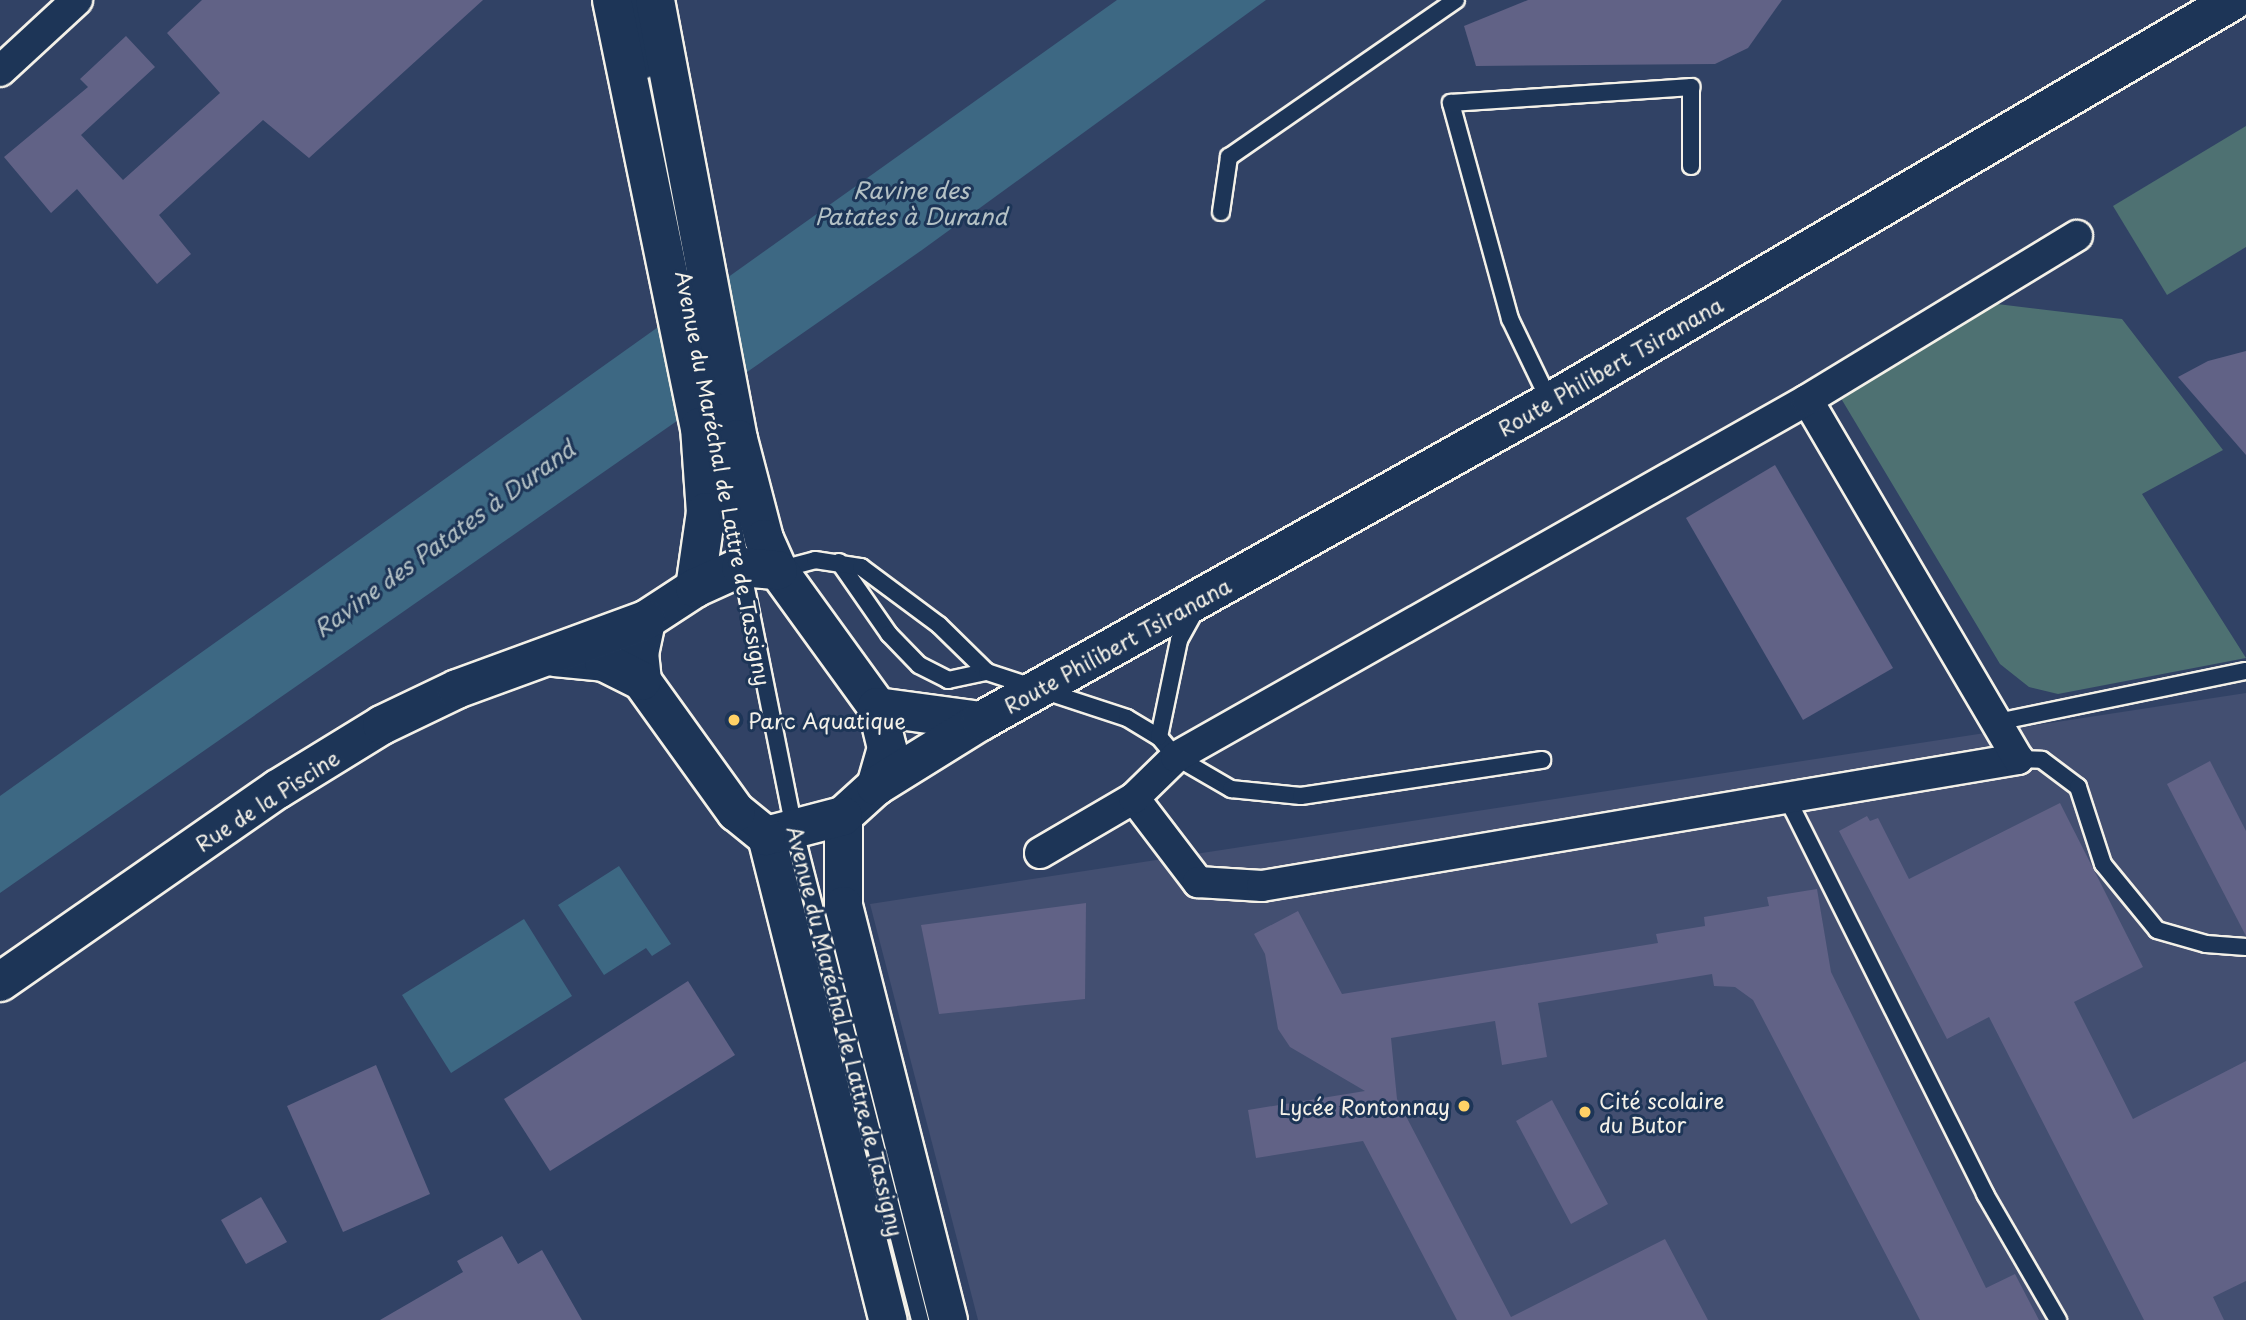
<!DOCTYPE html>
<meta charset="utf-8">
<style>
body{margin:0}
#map{position:relative;width:2246px;height:1320px;overflow:hidden;background:#314265;font-family:"Playpen Sans",sans-serif}
div>[style]{position:absolute}
.built>*{inset:0;background:#434f71}
.green>*{inset:0;background:#4e7172}
.water>*{inset:0;background:#3d6883}
.building>*{inset:0;background:#616286}
.roads{filter:drop-shadow(2px 0 #f4f1e8) drop-shadow(-2px 0 #f4f1e8) drop-shadow(0 2px #f4f1e8) drop-shadow(0 -2px #f4f1e8)}
.service>*{height:16px;margin:-8px;padding:0 8px;transform-origin:8px;border-radius:8px;background:#1d3557}
.minor>*{height:30px;margin:-15px;padding:0 15px;transform-origin:15px;border-radius:15px;background:#1d3557}
.tertiary>*{height:37px;margin:-18.5px;padding:0 18.5px;transform-origin:18.5px;border-radius:18.5px;background:#1d3557}
.secondary>*{height:38px;margin:-19px;padding:0 19px;transform-origin:19px;border-radius:19px;background:#1d3557}
.dots>*{width:19px;height:19px;translate:-50% -50%;box-sizing:border-box;border:4px solid #1d3557;border-radius:50%}
span{translate:-50% -50%;white-space:nowrap;text-align:center;line-height:1.15;-webkit-text-stroke:6px #1d3557;paint-order:stroke}
.street-label{font-size:21px;color:#f4f1e8}
.poi-label{font-size:21px;color:#f4f1e8}
.left{translate:0 -50%;text-align:left}
.right{translate:-100% -50%;text-align:right}
.water-label{font-size:23px;color:#b4c1c5;font-style:italic}
</style>
<div id="map">
<div class="built">
<div style="clip-path:polygon(2246px 693px,2246px 1320px,978px 1320px,870px 904px)"></div>
</div>
<div class="green">
<div style="clip-path:polygon(2246px 126px,2246px 247px,2167px 295px,2113px 206px)"></div>
<div style="clip-path:polygon(1989px 303px,2122px 319px,2223px 450px,2142px 494px,2246px 658px,2058px 694px,2029px 687px,2000px 664px,1836px 390px)"></div>
</div>
<div class="water">
<div style="clip-path:polygon(1117px 0,1266px 0,922px 250px,0 893px,0 796px)"></div>
<div style="clip-path:polygon(619px 866px,671px 944px,652px 956px,646px 948px,604px 975px,558px 905px)"></div>
<div style="clip-path:polygon(524px 919px,572px 996px,451px 1073px,402px 995px)"></div>
</div>
<div class="building">
<div style="clip-path:polygon(202px 0,483px 0,309px 158px,263px 120px,159px 215px,191px 254px,157px 284px,77px 189px,51px 213px,4px 157px,88px 87px,80px 79px,126px 36px,155px 67px,81px 135px,123px 180px,220px 93px,167px 33px)"></div>
<div style="clip-path:polygon(1528px 0,1782px 0,1748px 48px,1715px 64px,1476px 66px,1464px 26px)"></div>
<div style="clip-path:polygon(2246px 351px,2246px 455px,2178px 377px,2208px 361px)"></div>
<div style="clip-path:polygon(1775px 465px,1893px 668px,1803px 720px,1686px 518px)"></div>
<div style="clip-path:polygon(2210px 761px,2246px 831px,2246px 936px,2167px 784px)"></div>
<div style="clip-path:polygon(2060px 803px,2143px 967px,2074px 1002px,2133px 1119px,2246px 1061px,2246px 1281px,2213px 1297px,2224px 1320px,2144px 1320px,1989px 1017px,1947px 1039px,1839px 831px,1867px 816px,1870px 821px,1878px 818px,1909px 879px)"></div>
<div style="clip-path:polygon(1817px 889px,1831px 972px,1986px 1288px,2015px 1274px,2039px 1320px,1920px 1320px,1753px 1000px,1735px 987px,1714px 986px,1712px 974px,1538px 1003px,1547px 1057px,1502px 1065px,1495px 1021px,1391px 1038px,1397px 1099px,1511px 1317px,1665px 1239px,1708px 1320px,1457px 1320px,1363px 1141px,1256px 1158px,1248px 1110px,1365px 1091px,1290px 1047px,1278px 1029px,1265px 954px,1254px 934px,1298px 911px,1342px 994px,1658px 943px,1656px 934px,1705px 926px,1704px 917px,1769px 906px,1767px 897px)"></div>
<div style="clip-path:polygon(1086px 903px,1085px 999px,939px 1014px,921px 925px)"></div>
<div style="clip-path:polygon(688px 981px,735px 1055px,550px 1171px,504px 1099px)"></div>
<div style="clip-path:polygon(376px 1065px,430px 1194px,343px 1232px,287px 1106px)"></div>
<div style="clip-path:polygon(1552px 1100px,1608px 1204px,1571px 1224px,1516px 1121px)"></div>
<div style="clip-path:polygon(261px 1197px,287px 1242px,246px 1264px,221px 1220px)"></div>
<div style="clip-path:polygon(502px 1236px,518px 1264px,542px 1250px,582px 1320px,380px 1320px,463px 1272px,457px 1261px)"></div>
</div>
<div class="roads">
<div class="service">
<div style="left:633px;top:0;width:71px;rotate:79.5deg"></div>
<div style="left:1221px;top:212px;width:56px;rotate:-81.7deg"></div>
<div style="left:1229px;top:157px;width:276px;rotate:-34.7deg"></div>
<div style="left:1550px;top:402px;width:92px;rotate:-115.7deg"></div>
<div style="left:1510px;top:319px;width:224px;rotate:-105.3deg"></div>
<div style="left:1451px;top:103px;width:241px;rotate:-3.8deg"></div>
<div style="left:1691px;top:87px;width:79px;rotate:90deg"></div>
<div style="left:719px;top:453px;width:387px;rotate:78.7deg"></div>
<div style="left:795px;top:832px;width:504px;rotate:75.63deg"></div>
<div style="left:839px;top:562px;width:88px;rotate:55.2deg"></div>
<div style="left:889px;top:634px;width:43px;rotate:45.9deg"></div>
<div style="left:919px;top:665px;width:33px;rotate:27deg"></div>
<div style="left:948px;top:680px;width:40px;rotate:-12deg"></div>
<div style="left:778px;top:570px;width:38px;rotate:-15deg"></div>
<div style="left:815px;top:560px;width:47px;rotate:8.7deg"></div>
<div style="left:861px;top:567px;width:97px;rotate:36.6deg"></div>
<div style="left:939px;top:625px;width:67px;rotate:44.4deg"></div>
<div style="left:987px;top:672px;width:147px;rotate:18.2deg"></div>
<div style="left:1127px;top:718px;width:37px;rotate:31deg"></div>
<div style="left:1159px;top:737px;width:26px;rotate:50deg"></div>
<div style="left:1176px;top:757px;width:64px;rotate:30.2deg"></div>
<div style="left:1231px;top:789px;width:70px;rotate:5.7deg"></div>
<div style="left:1301px;top:796px;width:244px;rotate:-8.5deg"></div>
<div style="left:1997px;top:722px;width:254px;rotate:-11.6deg"></div>
<div style="left:1159px;top:737px;width:99px;rotate:-78.3deg"></div>
<div style="left:1179px;top:640px;width:35px;rotate:-61deg"></div>
<div style="left:2018px;top:759px;width:24px;rotate:2deg"></div>
<div style="left:2042px;top:760px;width:45px;rotate:36.9deg"></div>
<div style="left:2078px;top:787px;width:81px;rotate:72deg"></div>
<div style="left:2103px;top:864px;width:85px;rotate:50.7deg"></div>
<div style="left:2157px;top:930px;width:51px;rotate:15.9deg"></div>
<div style="left:2206px;top:944px;width:40px;rotate:4.3deg"></div>
<div style="left:1787px;top:798px;width:443px;rotate:63.4deg"></div>
<div style="left:1985px;top:1194px;width:146px;rotate:59.9deg"></div>
</div>
<div class="minor">
<div style="left:0;top:71px;width:105px;rotate:-42.7deg"></div>
<div style="left:1134px;top:798px;width:106px;rotate:52.7deg"></div>
<div style="left:1198px;top:882px;width:64px;rotate:3.6deg"></div>
<div style="left:1262px;top:886px;width:767px;rotate:-9.54deg"></div>
<div style="left:2018px;top:759px;width:416px;rotate:-120.4deg"></div>
<div style="left:1040px;top:853px;width:109px;rotate:-30.3deg"></div>
<div style="left:1134px;top:798px;width:59px;rotate:-44.3deg"></div>
<div style="left:1176px;top:757px;width:725px;rotate:-29.5deg"></div>
<div style="left:1807px;top:400px;width:316px;rotate:-31.3deg"></div>
</div>
<div class="tertiary">
<div style="left:843px;top:816px;width:89px;rotate:90deg"></div>
<div style="left:843px;top:905px;width:428px;rotate:75.8deg"></div>
<div style="left:766px;top:836px;width:499px;rotate:75.9deg"></div>
</div>
<div class="secondary">
<div style="left:612px;top:0;width:436px;rotate:78.4deg"></div>
<div style="left:700px;top:427px;width:85px;rotate:86deg"></div>
<div style="left:706px;top:512px;width:77px;rotate:98.2deg"></div>
<div style="left:655px;top:0;width:447px;rotate:79.3deg"></div>
<div style="left:738px;top:439px;width:103px;rotate:75.4deg"></div>
<div style="left:764px;top:539px;width:34px;rotate:66deg"></div>
<div style="left:778px;top:570px;width:169px;rotate:54.1deg"></div>
<div style="left:877px;top:707px;width:42px;rotate:76.3deg"></div>
<div style="left:887px;top:748px;width:40px;rotate:106deg"></div>
<div style="left:876px;top:786px;width:45px;rotate:137.7deg"></div>
<div style="left:843px;top:816px;width:80px;rotate:165.4deg"></div>
<div style="left:766px;top:836px;width:38px;rotate:-141deg"></div>
<div style="left:736px;top:812px;width:161px;rotate:-125.7deg"></div>
<div style="left:642px;top:681px;width:27px;rotate:-96deg"></div>
<div style="left:639px;top:654px;width:35px;rotate:-78deg"></div>
<div style="left:646px;top:620px;width:59px;rotate:-33.1deg"></div>
<div style="left:695px;top:588px;width:51px;rotate:-24.5deg"></div>
<div style="left:741px;top:567px;width:37px;rotate:5deg"></div>
<div style="left:555px;top:657px;width:49px;rotate:5.8deg"></div>
<div style="left:604px;top:662px;width:42px;rotate:26.6deg"></div>
<div style="left:877px;top:707px;width:105px;rotate:7.7deg"></div>
<div style="left:876px;top:786px;width:123px;rotate:-31.8deg"></div>
<div style="left:981px;top:721px;width:652px;rotate:-29.28deg"></div>
<div style="left:1550px;top:402px;width:793px;rotate:-30.44deg"></div>
<div style="left:0;top:982px;width:338px;rotate:-34.8deg"></div>
<div style="left:278px;top:789px;width:122px;rotate:-31.6deg"></div>
<div style="left:382px;top:725px;width:83px;rotate:-25.6deg"></div>
<div style="left:457px;top:689px;width:201px;rotate:-20.1deg"></div>
</div>
</div>
<div class="dots">
<div style="left:734px;top:720px;background:#ffd166"></div>
<div style="left:1464px;top:1106px;background:#ffd166"></div>
<div style="left:1585px;top:1112px;background:#ffd166"></div>
</div>
<div class="street-label">
<span style="left:1610px;top:366px;rotate:-30deg">Route Philibert Tsiranana</span>
<span style="left:724px;top:478px;rotate:79deg">Avenue du Maréchal de Lattre de Tassigny</span>
<span style="left:1117px;top:645px;rotate:-29deg">Route Philibert Tsiranana</span>
<span style="left:267px;top:800px;rotate:-33deg">Rue de la Piscine</span>
<span style="left:846px;top:1031px;rotate:76deg">Avenue du Maréchal de Lattre de Tassigny</span>
</div>
<div class="poi-label">
<span class="left" style="left:748px;top:720px">Parc Aquatique</span>
<span class="left" style="left:1599px;top:1112px">Cité scolaire<br>du Butor</span>
<span class="right" style="left:1450px;top:1106px">Lycée Rontonnay</span>
</div>
<div class="water-label">
<span style="left:911px;top:203px">Ravine des<br>Patates à Durand</span>
<span style="left:444px;top:539px;rotate:-36deg">Ravine des Patates à Durand</span>
</div>
</div>
